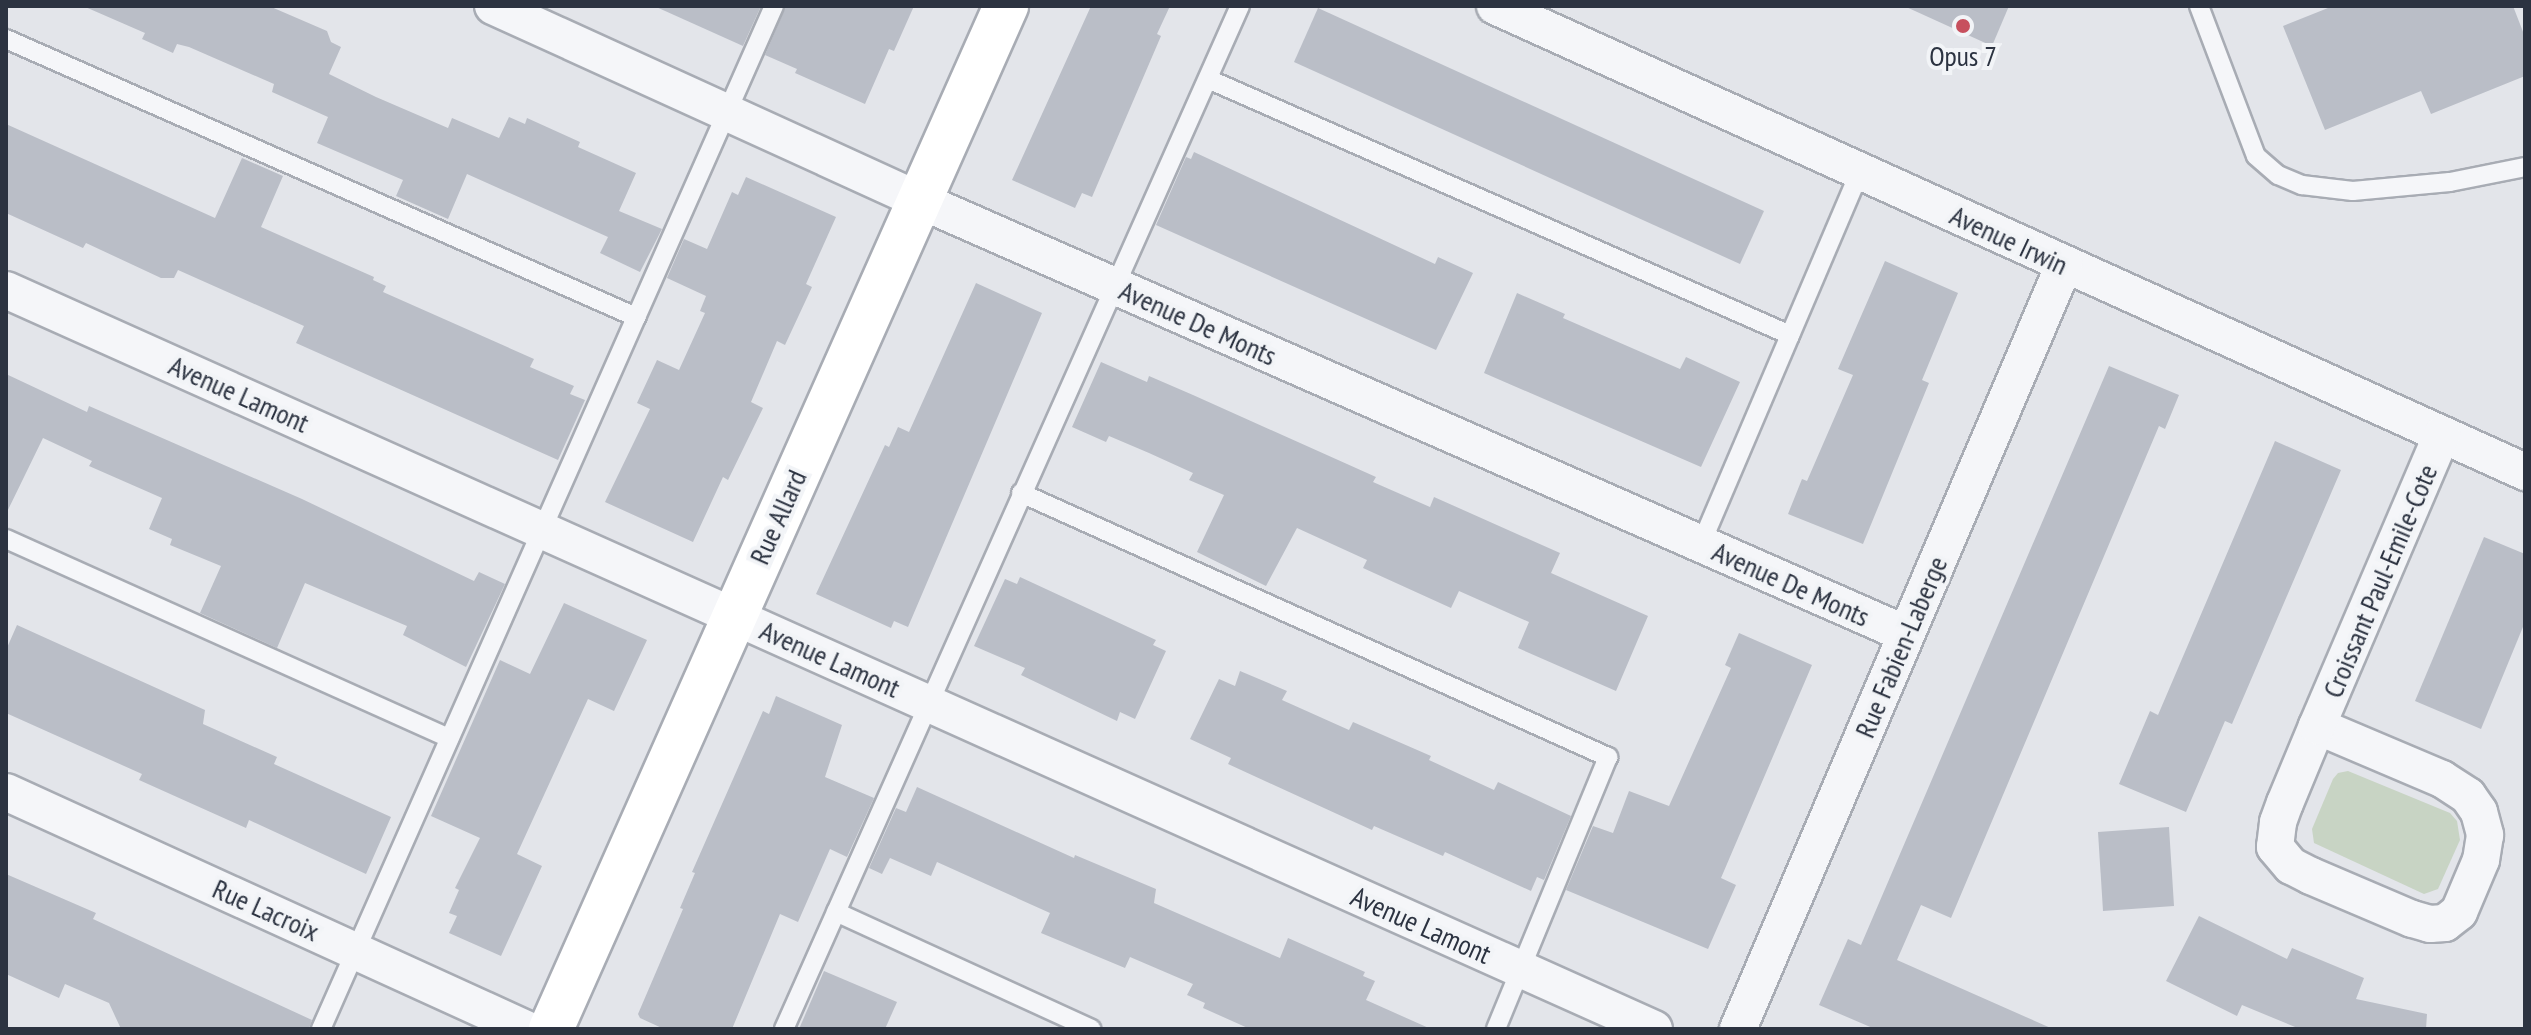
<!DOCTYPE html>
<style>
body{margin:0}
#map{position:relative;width:2531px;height:1035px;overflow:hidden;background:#e3e5ea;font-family:"PT Sans Narrow",sans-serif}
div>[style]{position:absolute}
.green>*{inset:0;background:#c8d4c4}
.building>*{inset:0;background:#babec7}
.roads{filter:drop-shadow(2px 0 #a8acb4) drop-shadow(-2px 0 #a8acb4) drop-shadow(0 2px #a8acb4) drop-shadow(0 -2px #a8acb4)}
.lane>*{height:18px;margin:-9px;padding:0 9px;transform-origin:9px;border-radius:9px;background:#f5f6f9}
.street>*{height:36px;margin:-18px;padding:0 18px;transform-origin:18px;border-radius:18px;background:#f5f6f9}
.secondary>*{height:44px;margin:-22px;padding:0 22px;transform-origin:22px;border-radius:22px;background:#fff}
.dots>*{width:22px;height:22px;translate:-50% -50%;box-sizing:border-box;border:4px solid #f2f4f7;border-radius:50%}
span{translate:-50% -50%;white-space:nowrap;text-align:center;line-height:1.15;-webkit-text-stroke:8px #f2f4f7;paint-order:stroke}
.poi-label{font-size:28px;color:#2c3341}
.street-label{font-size:28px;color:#2c3341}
.frame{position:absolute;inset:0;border:8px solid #2c3341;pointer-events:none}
</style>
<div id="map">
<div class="green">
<div style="clip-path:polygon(2348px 771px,2450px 813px,2457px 821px,2460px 840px,2438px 889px,2424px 894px,2314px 843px,2312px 829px,2333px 779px,2338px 773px)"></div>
</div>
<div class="building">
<div style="clip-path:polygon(83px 6px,269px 6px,327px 31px,331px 42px,341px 47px,329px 74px,376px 97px,448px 128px,452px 118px,499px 138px,509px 117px,525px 124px,527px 118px,580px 142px,578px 147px,636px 173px,619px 211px,662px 229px,640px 272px,600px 253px,608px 237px,467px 174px,448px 219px,396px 196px,403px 180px,317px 143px,328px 117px,272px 92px,274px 84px,189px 47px,177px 44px,173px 53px,142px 39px,145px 33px)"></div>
<div style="clip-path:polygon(654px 6px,761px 6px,743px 46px)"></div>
<div style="clip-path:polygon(786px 6px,914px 6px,894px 51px,889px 49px,865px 104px,795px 73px,797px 69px,765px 55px)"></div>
<div style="clip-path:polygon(1091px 6px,1170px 6px,1157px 34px,1161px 36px,1092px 197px,1082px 193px,1075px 208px,1012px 180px)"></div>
<div style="clip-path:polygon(1904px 6px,2009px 6px,1992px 46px)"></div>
<div style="clip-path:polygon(2333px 6px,2513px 6px,2525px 37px,2525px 76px,2431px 114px,2421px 91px,2325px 130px,2283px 26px)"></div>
<div style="clip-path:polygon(1318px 8px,1764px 211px,1740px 264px,1294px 62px)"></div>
<div style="clip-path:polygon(6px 124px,215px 218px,242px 158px,283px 176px,261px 227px,374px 277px,373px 280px,386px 286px,383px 292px,534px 359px,530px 367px,574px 386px,570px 394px,585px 400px,558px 460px,296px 343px,304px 326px,178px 270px,174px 278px,161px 278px,86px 243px,83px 248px,6px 213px)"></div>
<div style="clip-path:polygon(1194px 152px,1435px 264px,1438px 257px,1473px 273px,1436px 350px,1156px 225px,1186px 157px,1191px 159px)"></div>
<div style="clip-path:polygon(746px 177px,836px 217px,806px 284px,812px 287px,785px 345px,777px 341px,751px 402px,763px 408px,728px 480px,723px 477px,693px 542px,605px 502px,650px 409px,637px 403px,657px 360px,679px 370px,705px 313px,700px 311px,706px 296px,667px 278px,684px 239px,707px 249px,732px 192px,738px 195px)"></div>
<div style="clip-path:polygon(1885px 261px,1958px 293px,1922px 380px,1929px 383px,1863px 544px,1788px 514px,1802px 479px,1807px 481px,1853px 375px,1838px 369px)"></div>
<div style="clip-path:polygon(976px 283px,1042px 313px,908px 627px,894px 621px,891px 628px,816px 594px,885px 445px,889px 447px,898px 427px,909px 432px)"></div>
<div style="clip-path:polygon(1517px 293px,1565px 314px,1563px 318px,1680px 369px,1686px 357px,1740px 382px,1701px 467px,1484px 373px)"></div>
<div style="clip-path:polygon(1101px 362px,1147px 382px,1149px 376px,1193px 395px,1376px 477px,1373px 482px,1430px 507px,1434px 497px,1560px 553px,1551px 573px,1648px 616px,1616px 691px,1518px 648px,1529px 622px,1459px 591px,1451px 608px,1363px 568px,1367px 560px,1297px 528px,1266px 586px,1197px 552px,1224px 495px,1189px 480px,1193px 473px,1149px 453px,1109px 436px,1106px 442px,1072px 427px)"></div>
<div style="clip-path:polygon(2109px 366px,2179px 395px,2165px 429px,2159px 426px,1951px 918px,1921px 905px,1897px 960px,2053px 1029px,1875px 1029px,1819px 1005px,1848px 939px,1861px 945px)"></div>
<div style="clip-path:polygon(6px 374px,87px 412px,89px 406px,302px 499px,474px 581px,479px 572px,505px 584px,466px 667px,403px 635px,407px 626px,305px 583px,277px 648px,200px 613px,221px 566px,170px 545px,172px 539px,149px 529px,162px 498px,89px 466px,92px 461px,43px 438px,6px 514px)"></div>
<div style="clip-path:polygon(2275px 441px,2341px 470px,2232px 724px,2225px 721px,2186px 812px,2119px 784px,2150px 711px,2158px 715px)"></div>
<div style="clip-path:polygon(2484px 537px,2525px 554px,2525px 622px,2481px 729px,2415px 701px)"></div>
<div style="clip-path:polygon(1020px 577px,1156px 640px,1153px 645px,1166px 651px,1135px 719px,1120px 712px,1117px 721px,1021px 675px,1025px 668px,974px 646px,1005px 579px,1017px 584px)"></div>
<div style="clip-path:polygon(564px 603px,647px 640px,614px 711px,588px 699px,517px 854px,542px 866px,501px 956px,449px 933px,457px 916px,449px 913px,459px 890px,455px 888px,480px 838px,431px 816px,500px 660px,530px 674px)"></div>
<div style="clip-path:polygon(17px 625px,205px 710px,203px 724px,277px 757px,274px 764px,391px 817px,366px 874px,249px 820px,246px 828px,139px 780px,142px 774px,6px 713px,6px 650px)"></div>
<div style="clip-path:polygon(1739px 633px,1812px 665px,1721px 878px,1736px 885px,1708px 949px,1566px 890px,1593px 826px,1613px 833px,1629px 791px,1669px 806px,1731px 668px,1725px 665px)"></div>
<div style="clip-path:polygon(1240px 671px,1287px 691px,1282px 700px,1349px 730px,1353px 722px,1431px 756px,1429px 760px,1494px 790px,1498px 782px,1571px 816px,1544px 880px,1537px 877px,1531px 891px,1445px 852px,1443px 856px,1374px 826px,1372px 830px,1228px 764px,1231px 758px,1190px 739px,1219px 679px,1235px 686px)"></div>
<div style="clip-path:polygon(776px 696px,842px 725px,825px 777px,874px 798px,847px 857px,830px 849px,798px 922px,780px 914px,732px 1029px,664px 1029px,640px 1018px,638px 1014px,683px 909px,680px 908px,695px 873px,692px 872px,763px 711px,769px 714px)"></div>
<div style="clip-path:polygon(917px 787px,1074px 858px,1075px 855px,1156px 889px,1154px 903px,1280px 958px,1288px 938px,1365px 972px,1363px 976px,1375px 981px,1366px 1000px,1431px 1029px,1250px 1029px,1203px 1008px,1205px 1003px,1187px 995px,1193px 984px,1130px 957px,1125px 968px,1041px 933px,1050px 913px,937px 862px,931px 876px,890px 858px,882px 874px,869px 868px,896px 808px,906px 812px)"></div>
<div style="clip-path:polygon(2169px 827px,2174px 906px,2103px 911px,2098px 832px)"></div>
<div style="clip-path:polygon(6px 874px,96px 913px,93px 919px,312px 1020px,309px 1029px,121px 1029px,109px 1003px,65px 984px,59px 998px,6px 974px)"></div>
<div style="clip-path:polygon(2199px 916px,2287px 959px,2292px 948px,2364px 978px,2356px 999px,2427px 1014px,2426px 1029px,2300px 1029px,2242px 1005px,2237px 1016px,2166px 981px)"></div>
<div style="clip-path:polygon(824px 971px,897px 1002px,885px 1029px,799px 1029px)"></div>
</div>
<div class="roads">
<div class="lane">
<div style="left:2199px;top:6px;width:160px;rotate:69.2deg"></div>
<div style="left:2256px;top:156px;width:29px;rotate:41deg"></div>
<div style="left:2278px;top:175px;width:26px;rotate:23deg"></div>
<div style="left:2302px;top:185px;width:51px;rotate:6.7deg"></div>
<div style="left:2353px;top:191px;width:97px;rotate:-5.3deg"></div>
<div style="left:2450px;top:182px;width:76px;rotate:-11.3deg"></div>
<div style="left:6px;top:39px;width:689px;rotate:23.81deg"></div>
<div style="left:1208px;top:79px;width:636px;rotate:23.74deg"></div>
<div style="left:1021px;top:493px;width:644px;rotate:24.22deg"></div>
<div style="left:1608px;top:757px;width:294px;rotate:112.4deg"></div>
<div style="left:6px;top:539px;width:486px;rotate:24.2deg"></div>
<div style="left:1701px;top:544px;width:405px;rotate:-66.9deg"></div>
<div style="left:836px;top:912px;width:281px;rotate:24.6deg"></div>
<div style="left:321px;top:1029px;width:1119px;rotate:-66.12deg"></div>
<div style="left:784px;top:1029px;width:1120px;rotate:-65.98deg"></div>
</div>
<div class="street">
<div style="left:493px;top:6px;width:468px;rotate:24.5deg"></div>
<div style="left:919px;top:200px;width:1078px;rotate:23.74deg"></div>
<div style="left:1495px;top:6px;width:1131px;rotate:24.34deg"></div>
<div style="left:6px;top:290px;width:1806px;rotate:24.15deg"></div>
<div style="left:2317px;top:726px;width:136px;rotate:23deg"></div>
<div style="left:2442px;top:779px;width:31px;rotate:33deg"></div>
<div style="left:2468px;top:796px;width:19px;rotate:55deg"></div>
<div style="left:2479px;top:812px;width:24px;rotate:75deg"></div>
<div style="left:2485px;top:835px;width:25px;rotate:99deg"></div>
<div style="left:2481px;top:860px;width:56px;rotate:112.9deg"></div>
<div style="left:2459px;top:912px;width:18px;rotate:142deg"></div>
<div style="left:2445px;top:923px;width:15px;rotate:176deg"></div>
<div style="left:2430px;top:924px;width:19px;rotate:-164deg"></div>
<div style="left:2412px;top:919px;width:110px;rotate:-156.9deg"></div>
<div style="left:2311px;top:876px;width:22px;rotate:-153deg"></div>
<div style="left:2291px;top:866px;width:25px;rotate:-130deg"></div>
<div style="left:2275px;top:847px;width:25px;rotate:-83deg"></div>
<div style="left:2278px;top:822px;width:20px;rotate:-70deg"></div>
<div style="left:2285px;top:803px;width:83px;rotate:-67.4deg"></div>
<div style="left:2317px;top:726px;width:317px;rotate:-66.8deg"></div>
<div style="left:6px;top:792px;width:571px;rotate:24.5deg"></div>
<div style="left:1738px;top:1029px;width:831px;rotate:-66.89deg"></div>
</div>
<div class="secondary">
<div style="left:551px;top:1029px;width:1120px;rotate:-66.02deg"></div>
</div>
</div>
<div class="dots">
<div style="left:1963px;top:26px;background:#c7505e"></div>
</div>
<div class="poi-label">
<span style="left:1963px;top:56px">Opus 7</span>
</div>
<div class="street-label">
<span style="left:2009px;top:240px;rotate:25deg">Avenue Irwin</span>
<span style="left:1198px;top:323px;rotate:24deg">Avenue De Monts</span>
<span style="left:239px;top:394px;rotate:24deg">Avenue Lamont</span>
<span style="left:778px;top:517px;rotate:-66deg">Rue Allard</span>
<span style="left:2380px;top:581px;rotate:-67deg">Croissant Paul-Emile-Cote</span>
<span style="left:1791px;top:584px;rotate:24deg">Avenue De Monts</span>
<span style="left:1901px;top:647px;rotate:-67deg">Rue Fabien-Laberge</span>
<span style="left:830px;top:659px;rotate:24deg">Avenue Lamont</span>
<span style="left:266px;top:910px;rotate:24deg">Rue Lacroix</span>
<span style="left:1421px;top:925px;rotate:24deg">Avenue Lamont</span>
</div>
<div class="frame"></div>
</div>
